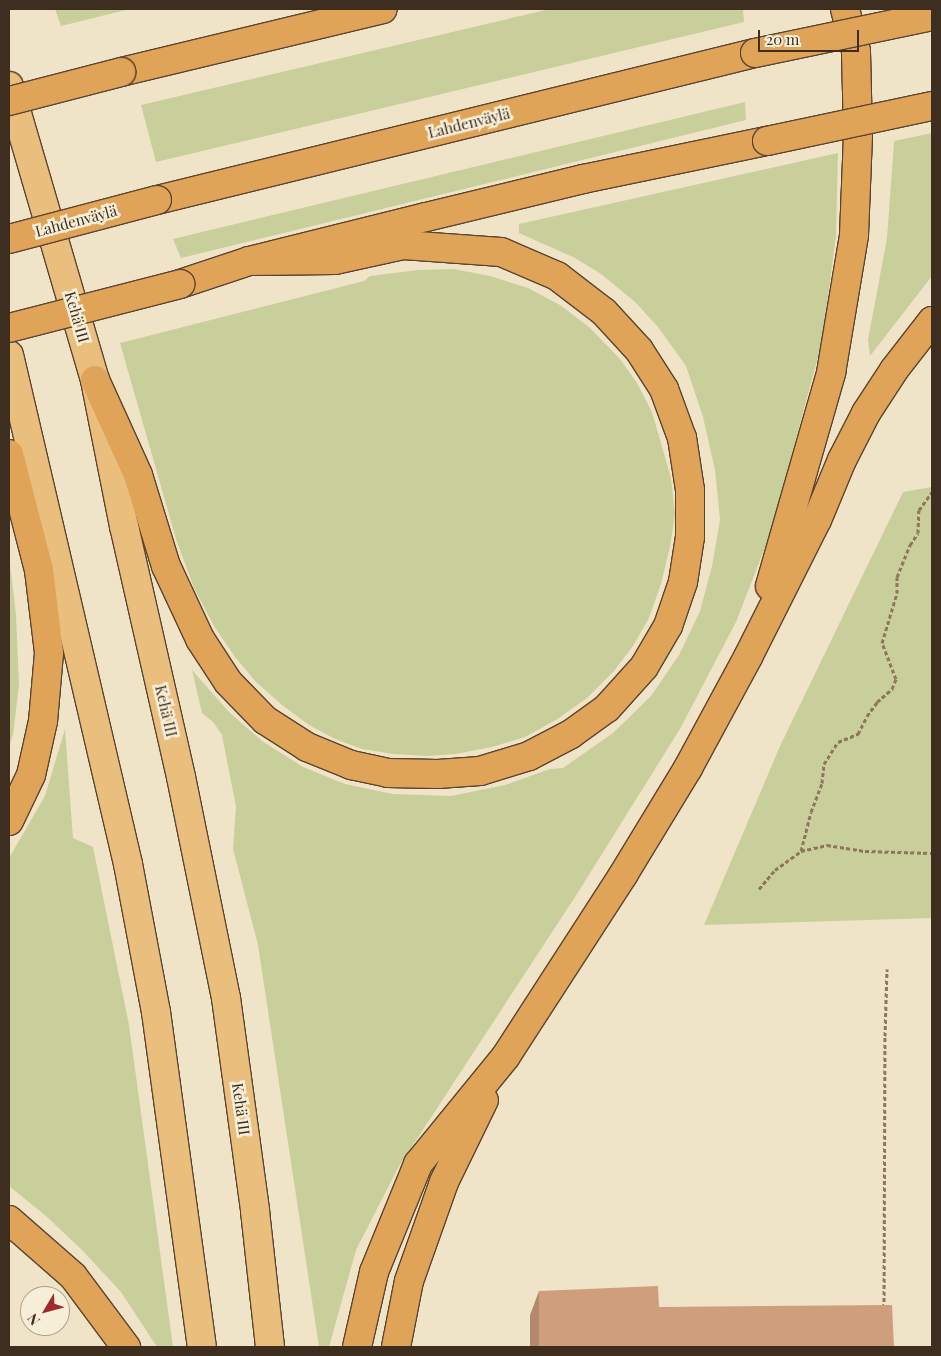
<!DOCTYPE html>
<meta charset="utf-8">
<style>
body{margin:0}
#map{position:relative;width:941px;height:1356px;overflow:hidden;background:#f0e4c8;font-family:"Playfair Display",serif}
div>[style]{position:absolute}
.green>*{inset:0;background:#c9cf9b}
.path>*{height:3px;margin-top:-1.5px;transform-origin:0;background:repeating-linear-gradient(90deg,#8d765c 0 4px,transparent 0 6.5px)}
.roads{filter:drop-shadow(1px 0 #5b4430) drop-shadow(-1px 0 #5b4430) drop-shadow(0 1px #5b4430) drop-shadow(0 -1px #5b4430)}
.trunk>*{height:28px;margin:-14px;padding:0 14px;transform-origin:14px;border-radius:14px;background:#eabe7c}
.motorway>*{height:28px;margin:-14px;padding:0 14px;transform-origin:14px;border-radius:14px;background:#e0a458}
.bridges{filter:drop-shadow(1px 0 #5b4430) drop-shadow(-1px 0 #5b4430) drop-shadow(0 1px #5b4430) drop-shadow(0 -1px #5b4430)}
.motorway-bridge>*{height:28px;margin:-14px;padding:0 14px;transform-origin:14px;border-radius:14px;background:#e0a458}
.wall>*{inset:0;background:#b2896c}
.building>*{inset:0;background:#cf9f7d}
span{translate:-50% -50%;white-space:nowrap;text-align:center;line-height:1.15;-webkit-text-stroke:5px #f7eed8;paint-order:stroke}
.street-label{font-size:15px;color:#3d2e20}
.frame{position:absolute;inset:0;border:10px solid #3d2e20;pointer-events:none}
.north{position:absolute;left:20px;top:1286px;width:50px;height:50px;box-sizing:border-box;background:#f7eed8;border:1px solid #ada18e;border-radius:50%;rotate:233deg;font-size:14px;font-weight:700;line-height:20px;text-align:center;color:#3d2e20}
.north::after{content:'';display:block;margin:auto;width:18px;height:22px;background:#9e2a2b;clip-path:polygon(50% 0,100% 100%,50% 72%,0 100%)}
.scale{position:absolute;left:758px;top:30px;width:101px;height:22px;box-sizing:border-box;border:2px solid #3d2e20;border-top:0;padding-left:6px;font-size:15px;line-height:18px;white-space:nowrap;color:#3d2e20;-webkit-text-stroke:4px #f7eed8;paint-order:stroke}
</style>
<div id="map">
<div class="green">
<div style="clip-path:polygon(55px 9px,130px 9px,61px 26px)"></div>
<div style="clip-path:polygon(550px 9px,743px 9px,744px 22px,156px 162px,141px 105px)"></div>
<div style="clip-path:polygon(745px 102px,746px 120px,181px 258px,173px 239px)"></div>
<div style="clip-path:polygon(932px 133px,932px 276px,870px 356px,868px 340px,887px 238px,894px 141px)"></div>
<div style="clip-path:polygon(838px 153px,836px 236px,822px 342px,771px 532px,736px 622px,680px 729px,577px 894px,398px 1168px,356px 1250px,329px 1347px,319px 1347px,258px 945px,233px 849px,236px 807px,222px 735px,213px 722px,202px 713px,192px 670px,229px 712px,262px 741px,303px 767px,345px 784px,393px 794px,451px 796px,505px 785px,550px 769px,563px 768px,613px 733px,651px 696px,679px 655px,700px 611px,712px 566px,720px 520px,715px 470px,703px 417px,686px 366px,658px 327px,635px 302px,601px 274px,575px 258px,519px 233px,519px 224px)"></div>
<div style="clip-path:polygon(454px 269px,490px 276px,528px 288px,560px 305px,589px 327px,620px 359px,637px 383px,652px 412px,671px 478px,675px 514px,670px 547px,661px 584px,649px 618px,633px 646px,614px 671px,587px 698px,556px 720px,525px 737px,492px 747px,456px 754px,426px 756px,393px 754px,362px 749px,335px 739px,309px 725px,282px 705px,256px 682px,235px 657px,214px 626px,194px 588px,176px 539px,120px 343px,364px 281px,370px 276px,418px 270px)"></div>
<div style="clip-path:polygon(932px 487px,932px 918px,704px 925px,780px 746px,903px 492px)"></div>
<div style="clip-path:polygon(9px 555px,16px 615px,19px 685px,13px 735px,9px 747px)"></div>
<div style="clip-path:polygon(65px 729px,73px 838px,93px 847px,129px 1025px,173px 1347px,157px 1347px,121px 1292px,83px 1251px,46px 1216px,9px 1186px,9px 858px,45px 796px)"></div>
</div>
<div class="path">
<div style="left:801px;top:851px;width:40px;rotate:-75.6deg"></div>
<div style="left:811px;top:812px;width:31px;rotate:-69deg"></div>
<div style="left:822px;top:783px;width:19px;rotate:-84deg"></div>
<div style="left:824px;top:764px;width:26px;rotate:-58deg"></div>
<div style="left:838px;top:742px;width:22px;rotate:-22deg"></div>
<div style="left:858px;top:734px;width:20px;rotate:-63deg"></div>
<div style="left:867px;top:716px;width:17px;rotate:-54deg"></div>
<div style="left:877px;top:702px;width:20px;rotate:-41deg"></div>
<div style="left:892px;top:689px;width:11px;rotate:-68deg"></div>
<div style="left:896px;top:679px;width:39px;rotate:-111deg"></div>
<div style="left:882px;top:643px;width:52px;rotate:-73.3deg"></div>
<div style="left:897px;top:593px;width:16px;rotate:-90deg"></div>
<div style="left:897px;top:577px;width:35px;rotate:-68deg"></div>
<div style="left:910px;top:545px;width:14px;rotate:-56deg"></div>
<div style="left:918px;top:533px;width:23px;rotate:-88deg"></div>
<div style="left:919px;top:510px;width:22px;rotate:-54deg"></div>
<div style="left:759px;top:889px;width:25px;rotate:-50deg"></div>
<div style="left:775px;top:870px;width:32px;rotate:-36deg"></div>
<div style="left:801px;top:851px;width:27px;rotate:-13deg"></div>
<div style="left:827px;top:845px;width:38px;rotate:9deg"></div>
<div style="left:865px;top:851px;width:67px;rotate:1.7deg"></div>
<div style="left:884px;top:1308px;width:272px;rotate:-89.8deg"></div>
<div style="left:885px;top:1036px;width:67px;rotate:-88.3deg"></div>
</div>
<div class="roads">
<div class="trunk">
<div style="left:9px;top:86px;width:306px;rotate:73.7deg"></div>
<div style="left:95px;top:380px;width:149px;rotate:78.8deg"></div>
<div style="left:124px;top:526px;width:257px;rotate:77.2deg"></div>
<div style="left:181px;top:777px;width:226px;rotate:78.5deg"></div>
<div style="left:226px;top:998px;width:215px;rotate:82.2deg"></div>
<div style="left:255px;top:1211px;width:137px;rotate:83.7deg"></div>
<div style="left:9px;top:355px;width:523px;rotate:76.84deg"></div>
<div style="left:128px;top:864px;width:151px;rotate:79.3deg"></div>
<div style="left:156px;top:1012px;width:338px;rotate:82.2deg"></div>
</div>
<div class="motorway">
<div style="left:121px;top:72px;width:269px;rotate:-13.5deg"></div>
<div style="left:157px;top:200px;width:616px;rotate:-13.81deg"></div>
<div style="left:180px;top:284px;width:73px;rotate:-18.4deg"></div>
<div style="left:249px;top:261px;width:182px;rotate:-14deg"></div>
<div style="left:426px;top:217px;width:162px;rotate:-13.6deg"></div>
<div style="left:583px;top:179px;width:188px;rotate:-11.7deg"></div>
<div style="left:95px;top:380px;width:104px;rotate:65.6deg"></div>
<div style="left:138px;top:475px;width:95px;rotate:72.9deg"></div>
<div style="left:166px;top:566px;width:81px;rotate:65deg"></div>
<div style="left:200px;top:639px;width:51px;rotate:56.9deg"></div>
<div style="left:228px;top:682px;width:53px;rotate:45.8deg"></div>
<div style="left:265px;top:720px;width:50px;rotate:32.7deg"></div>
<div style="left:307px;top:747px;width:48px;rotate:22.2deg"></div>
<div style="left:351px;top:765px;width:38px;rotate:12deg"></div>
<div style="left:388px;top:773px;width:50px;rotate:1.1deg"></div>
<div style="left:438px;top:774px;width:42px;rotate:-4.1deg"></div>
<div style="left:480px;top:771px;width:51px;rotate:-17deg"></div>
<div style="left:529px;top:756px;width:47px;rotate:-27.6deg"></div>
<div style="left:571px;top:734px;width:44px;rotate:-35.8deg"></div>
<div style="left:607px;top:708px;width:55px;rotate:-47.9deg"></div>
<div style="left:644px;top:667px;width:48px;rotate:-59.7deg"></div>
<div style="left:668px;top:626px;width:46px;rotate:-71.2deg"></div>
<div style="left:683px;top:582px;width:46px;rotate:-81.2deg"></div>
<div style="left:690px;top:537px;width:47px;rotate:-90deg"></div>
<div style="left:690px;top:490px;width:53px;rotate:-98.7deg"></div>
<div style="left:682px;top:438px;width:52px;rotate:-110.2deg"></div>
<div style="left:664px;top:389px;width:46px;rotate:-122.7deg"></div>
<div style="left:639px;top:350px;width:52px;rotate:-132.6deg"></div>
<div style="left:604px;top:312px;width:59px;rotate:-142.5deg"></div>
<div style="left:557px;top:276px;width:61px;rotate:-156.8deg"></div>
<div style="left:501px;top:252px;width:98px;rotate:-175.9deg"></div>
<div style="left:403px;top:245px;width:70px;rotate:167.6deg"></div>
<div style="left:335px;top:260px;width:86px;rotate:179.3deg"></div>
<div style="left:9px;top:454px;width:120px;rotate:75.5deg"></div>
<div style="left:39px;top:570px;width:84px;rotate:83.1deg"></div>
<div style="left:49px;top:653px;width:68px;rotate:95deg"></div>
<div style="left:43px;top:721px;width:55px;rotate:102.5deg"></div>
<div style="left:31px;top:775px;width:51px;rotate:115.6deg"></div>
<div style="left:770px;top:586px;width:222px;rotate:-74deg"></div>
<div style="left:831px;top:373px;width:140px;rotate:-80.5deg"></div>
<div style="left:854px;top:235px;width:101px;rotate:-87.7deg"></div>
<div style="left:858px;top:134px;width:83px;rotate:-91.4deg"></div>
<div style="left:856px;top:51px;width:43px;rotate:-104.7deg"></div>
<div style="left:9px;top:1220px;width:85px;rotate:41.2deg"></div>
<div style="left:73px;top:1276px;width:89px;rotate:53.3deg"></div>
<div style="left:357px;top:1347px;width:77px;rotate:-77.2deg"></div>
<div style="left:374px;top:1272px;width:117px;rotate:-67.8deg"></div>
<div style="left:418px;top:1164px;width:139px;rotate:-50.8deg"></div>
<div style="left:506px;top:1056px;width:216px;rotate:-57.1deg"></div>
<div style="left:623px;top:875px;width:125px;rotate:-58.7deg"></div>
<div style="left:688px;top:768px;width:126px;rotate:-61.6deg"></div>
<div style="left:748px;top:657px;width:153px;rotate:-63.3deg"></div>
<div style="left:817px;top:520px;width:65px;rotate:-67.4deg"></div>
<div style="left:842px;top:460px;width:53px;rotate:-62.9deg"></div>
<div style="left:866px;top:413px;width:51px;rotate:-56.9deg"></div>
<div style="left:894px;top:370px;width:62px;rotate:-52.2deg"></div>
<div style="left:396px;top:1347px;width:67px;rotate:-78.9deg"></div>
<div style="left:409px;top:1281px;width:105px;rotate:-70.5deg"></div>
<div style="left:444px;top:1182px;width:91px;rotate:-64deg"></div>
</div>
</div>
<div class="bridges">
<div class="motorway-bridge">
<div style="left:755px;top:53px;width:181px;rotate:-11.8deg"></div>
<div style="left:9px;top:101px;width:116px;rotate:-14.5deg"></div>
<div style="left:767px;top:141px;width:169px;rotate:-12deg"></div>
<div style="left:9px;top:239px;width:153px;rotate:-14.8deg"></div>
<div style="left:9px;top:328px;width:177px;rotate:-14.4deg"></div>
</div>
</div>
<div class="wall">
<div style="clip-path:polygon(539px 1291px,659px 1307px,894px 1347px,530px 1347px,530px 1315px)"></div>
</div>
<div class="building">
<div style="clip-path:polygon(658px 1286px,659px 1307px,892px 1305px,894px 1347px,539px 1347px,539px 1291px)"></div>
</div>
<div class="street-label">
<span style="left:469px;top:123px;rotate:-14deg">Lahdenväylä</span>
<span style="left:76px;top:221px;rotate:-15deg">Lahdenväylä</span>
<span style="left:77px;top:317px;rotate:74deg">Kehä III</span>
<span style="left:166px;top:711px;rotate:77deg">Kehä III</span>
<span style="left:241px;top:1109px;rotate:82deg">Kehä III</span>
</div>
<div class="frame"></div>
<div class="north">N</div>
<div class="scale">20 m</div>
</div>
